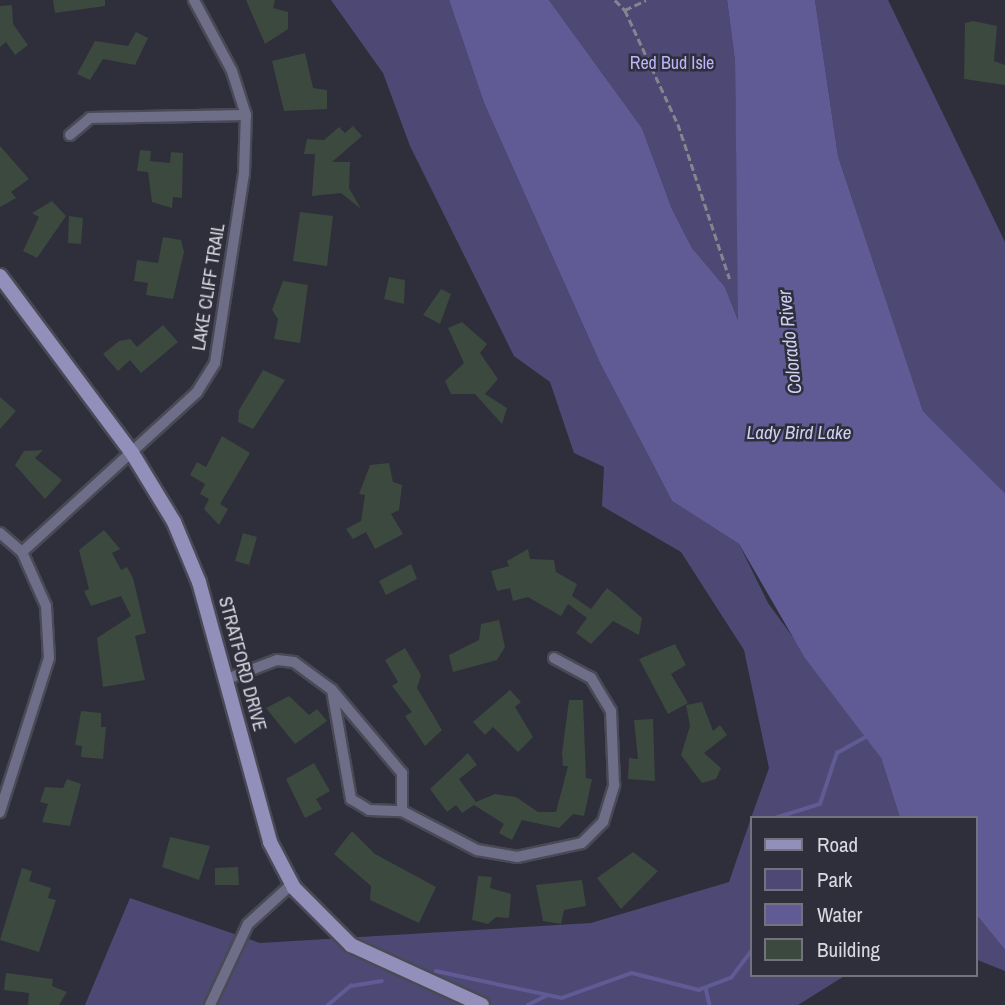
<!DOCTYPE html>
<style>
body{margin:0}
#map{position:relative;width:1005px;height:1005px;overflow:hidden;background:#2f2e3b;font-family:"Archivo Narrow",sans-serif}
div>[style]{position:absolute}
.green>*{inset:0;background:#4d4974}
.water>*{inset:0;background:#605a95}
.stream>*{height:3.5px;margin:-1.75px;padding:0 1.75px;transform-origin:1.75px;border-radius:1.75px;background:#605a95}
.building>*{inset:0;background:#3c493f}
.path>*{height:2.5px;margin-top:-1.25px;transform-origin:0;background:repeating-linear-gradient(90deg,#85848f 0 7px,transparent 0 10.5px)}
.roads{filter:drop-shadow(2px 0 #4a4956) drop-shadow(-2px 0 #4a4956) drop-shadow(0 2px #4a4956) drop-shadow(0 -2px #4a4956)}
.street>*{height:10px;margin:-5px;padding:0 5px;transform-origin:5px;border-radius:5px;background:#6f6e89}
.secondary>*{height:14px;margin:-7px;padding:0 7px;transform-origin:7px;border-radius:7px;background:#9290bb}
span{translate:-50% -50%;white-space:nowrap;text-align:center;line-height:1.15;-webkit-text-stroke:5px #2f2e3b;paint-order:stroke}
.park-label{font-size:18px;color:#bbb6fc}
.street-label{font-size:18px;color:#d9d9e2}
.water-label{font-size:19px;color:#cfcef1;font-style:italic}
.legend{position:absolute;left:750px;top:816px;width:228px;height:161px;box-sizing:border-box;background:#2f2e3b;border:2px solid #73727e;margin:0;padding:9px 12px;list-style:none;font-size:21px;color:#d9d9e2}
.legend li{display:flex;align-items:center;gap:14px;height:35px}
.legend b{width:35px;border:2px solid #73727e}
</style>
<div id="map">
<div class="green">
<div style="clip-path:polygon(331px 0,449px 0,484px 103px,600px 363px,672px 501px,739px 544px,768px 603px,881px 758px,900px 818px,751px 818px,769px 768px,744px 650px,681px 552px,602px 506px,604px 467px,574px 453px,550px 382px,514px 356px,410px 146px,383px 73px)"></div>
<div style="clip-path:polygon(549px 0,727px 0,735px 61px,739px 322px,725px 287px,692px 248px,672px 209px,642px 128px)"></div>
<div style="clip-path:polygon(815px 0,888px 0,1005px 242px,1005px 493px,923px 411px,838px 156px)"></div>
<div style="clip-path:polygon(751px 818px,751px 975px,846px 975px,798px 1005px,85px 1005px,130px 898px,260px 943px,591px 923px,729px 882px)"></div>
<div style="clip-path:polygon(975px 913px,1005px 950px,1005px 971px,975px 959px)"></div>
</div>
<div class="water">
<div style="clip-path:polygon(449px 0,549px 0,642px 128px,672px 209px,692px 248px,725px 287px,738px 320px,735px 61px,727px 0,815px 0,838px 156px,923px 411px,1005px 493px,1005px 950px,975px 913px,975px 818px,900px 818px,881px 758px,805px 658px,739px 544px,672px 501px,600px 363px,484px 103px)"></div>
</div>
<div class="stream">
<div style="left:775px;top:818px;width:47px;rotate:-17.3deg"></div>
<div style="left:820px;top:804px;width:54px;rotate:-71.6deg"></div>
<div style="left:837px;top:753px;width:35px;rotate:-29deg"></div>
<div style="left:436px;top:971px;width:129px;rotate:12.1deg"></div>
<div style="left:562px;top:998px;width:74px;rotate:-19.7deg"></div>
<div style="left:632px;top:973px;width:69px;rotate:14.2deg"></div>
<div style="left:699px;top:990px;width:34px;rotate:-21deg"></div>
<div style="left:731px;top:978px;width:34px;rotate:-53deg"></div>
<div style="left:706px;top:988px;width:17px;rotate:77deg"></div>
<div style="left:328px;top:1005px;width:30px;rotate:-40deg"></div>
<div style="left:351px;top:986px;width:31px;rotate:-9deg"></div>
<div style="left:528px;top:1005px;width:22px;rotate:-27deg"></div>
</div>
<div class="building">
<div style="clip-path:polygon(53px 0,105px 0,105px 6px,55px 13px)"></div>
<div style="clip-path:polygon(246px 0,275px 0,273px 8px,288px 12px,288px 29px,265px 44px)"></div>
<div style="clip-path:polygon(12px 5px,13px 24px,28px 45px,15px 55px,6px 42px,0 47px,0 6px)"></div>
<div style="clip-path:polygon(973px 21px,997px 26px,994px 61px,1005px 65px,1005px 85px,964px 79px,965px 23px)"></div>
<div style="clip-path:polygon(136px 32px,148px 38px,135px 65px,103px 59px,90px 80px,77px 74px,95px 41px,128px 46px)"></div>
<div style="clip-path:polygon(305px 53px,313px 88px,327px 90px,327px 109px,284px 111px,272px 61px)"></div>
<div style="clip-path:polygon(353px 126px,362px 136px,332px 162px,350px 162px,349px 188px,361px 209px,341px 193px,312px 196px,315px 154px,304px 154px,307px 139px,324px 140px,339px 127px,345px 133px)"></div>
<div style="clip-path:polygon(0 146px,29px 179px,11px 192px,16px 198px,0 207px)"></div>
<div style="clip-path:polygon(140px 150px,151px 151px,150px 161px,170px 163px,171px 152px,183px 153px,182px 198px,173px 197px,172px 208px,152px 202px,148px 172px,137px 171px)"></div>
<div style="clip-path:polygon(52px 201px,66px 216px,37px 258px,23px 251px,39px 217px,32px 213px)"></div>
<div style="clip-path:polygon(300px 212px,333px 216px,327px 266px,293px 261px)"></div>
<div style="clip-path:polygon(69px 216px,83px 218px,81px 244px,68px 243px)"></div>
<div style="clip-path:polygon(163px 237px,181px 240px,184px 252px,173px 299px,146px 295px,148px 283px,134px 281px,137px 260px,158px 263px)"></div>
<div style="clip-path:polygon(389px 277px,405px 280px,404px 304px,384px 299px)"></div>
<div style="clip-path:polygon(283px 281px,308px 285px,300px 343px,274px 339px,278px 319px,272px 310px)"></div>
<div style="clip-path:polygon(441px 289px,451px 294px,440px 324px,423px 315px)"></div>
<div style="clip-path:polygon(462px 322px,487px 344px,480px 353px,498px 379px,485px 394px,507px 408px,502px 424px,475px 394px,451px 394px,445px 381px,464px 363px,448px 328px)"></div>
<div style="clip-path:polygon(163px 325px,178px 342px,141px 373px,130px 360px,118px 371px,103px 354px,119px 341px,130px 339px,137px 347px)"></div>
<div style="clip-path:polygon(263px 370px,285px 380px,253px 429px,238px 422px,239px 410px)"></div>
<div style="clip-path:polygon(0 397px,16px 411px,0 429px)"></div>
<div style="clip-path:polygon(222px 436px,250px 453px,220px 504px,228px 509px,219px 525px,204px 509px,209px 499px,200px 494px,205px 484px,190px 475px,197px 462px,206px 467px)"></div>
<div style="clip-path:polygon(43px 450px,35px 458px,62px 480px,45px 499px,15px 465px,24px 451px)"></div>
<div style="clip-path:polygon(389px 463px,393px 482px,402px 485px,399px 510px,391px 514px,403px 534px,375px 549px,366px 532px,353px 539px,346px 529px,361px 521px,365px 495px,359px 494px,370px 465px)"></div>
<div style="clip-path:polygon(104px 530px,120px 549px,112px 553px,121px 570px,127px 567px,133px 578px,146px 633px,135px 636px,145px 680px,103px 687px,97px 638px,131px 616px,121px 596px,91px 606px,84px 591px,89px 589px,79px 550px)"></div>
<div style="clip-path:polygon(243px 533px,257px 537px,249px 565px,235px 561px)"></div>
<div style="clip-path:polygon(528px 549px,530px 559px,554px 560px,556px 572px,577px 584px,572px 596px,591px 609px,607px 588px,617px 596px,642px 618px,639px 635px,613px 621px,591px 644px,576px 633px,587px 618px,568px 604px,561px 616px,528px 597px,513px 601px,510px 588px,497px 591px,491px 571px,509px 566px,507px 561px)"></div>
<div style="clip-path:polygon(411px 564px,417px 579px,386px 595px,379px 581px)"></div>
<div style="clip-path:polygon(499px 620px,505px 647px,497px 660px,453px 672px,449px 655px,479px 640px,481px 624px)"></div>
<div style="clip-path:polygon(675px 644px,686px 665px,671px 674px,688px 703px,668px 714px,639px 659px)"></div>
<div style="clip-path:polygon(405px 648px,421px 675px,417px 688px,442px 730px,425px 746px,405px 716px,412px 712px,392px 686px,398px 682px,385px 660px)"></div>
<div style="clip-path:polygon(510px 690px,521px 702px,515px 707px,533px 737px,518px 752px,493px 727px,485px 735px,473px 722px)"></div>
<div style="clip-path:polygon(289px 696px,309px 715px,317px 709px,327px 721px,295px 744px,266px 708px)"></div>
<div style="clip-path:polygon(569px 700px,583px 700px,586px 778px,592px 779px,584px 816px,573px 814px,559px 828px,522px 820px,512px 840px,499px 833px,504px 824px,474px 805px,462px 813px,456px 805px,447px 812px,430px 789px,468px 753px,477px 765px,459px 779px,476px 802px,495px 794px,516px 797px,538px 812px,556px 812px,568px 766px,563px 766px,562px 753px)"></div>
<div style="clip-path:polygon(702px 702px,713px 731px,720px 725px,727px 735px,704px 753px,721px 768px,716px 779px,702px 783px,681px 755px,690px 726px,686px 705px)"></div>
<div style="clip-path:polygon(81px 711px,101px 713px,101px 727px,106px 727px,103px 759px,81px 757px,82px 746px,75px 745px)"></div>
<div style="clip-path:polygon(653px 719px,655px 781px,628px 779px,629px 758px,638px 759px,634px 720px)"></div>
<div style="clip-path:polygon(314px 763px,330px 791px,316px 799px,322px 809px,305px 818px,286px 779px)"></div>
<div style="clip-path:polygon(67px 779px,81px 784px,70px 826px,42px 822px,48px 804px,40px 802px,45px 787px,63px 788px)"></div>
<div style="clip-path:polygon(352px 831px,375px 854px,436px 887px,419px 923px,370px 900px,371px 886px,334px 854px)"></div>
<div style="clip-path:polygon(170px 837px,210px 846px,199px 880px,162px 867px)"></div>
<div style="clip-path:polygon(633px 852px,658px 871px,621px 909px,597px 878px)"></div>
<div style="clip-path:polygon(238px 867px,239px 885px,215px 885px,215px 868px)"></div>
<div style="clip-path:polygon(22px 868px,32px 871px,29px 881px,51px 888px,48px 898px,56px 900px,39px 952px,0 940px)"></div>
<div style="clip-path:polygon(478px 876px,492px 877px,490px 888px,511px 894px,509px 918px,496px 917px,488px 924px,472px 920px)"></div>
<div style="clip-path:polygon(582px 880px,586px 906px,564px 910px,561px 924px,543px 921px,536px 885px)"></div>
<div style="clip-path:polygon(6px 973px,53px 979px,52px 986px,67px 992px,59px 1005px,28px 1005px,29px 993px,4px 990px)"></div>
</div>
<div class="path">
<div style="left:615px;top:0;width:14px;rotate:45deg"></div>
<div style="left:625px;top:10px;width:23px;rotate:-25deg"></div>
<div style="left:625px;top:10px;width:126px;rotate:65.1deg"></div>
<div style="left:678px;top:124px;width:163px;rotate:71.5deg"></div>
</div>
<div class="roads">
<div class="street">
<div style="left:70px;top:135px;width:26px;rotate:-40deg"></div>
<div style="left:90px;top:118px;width:156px;rotate:-1.1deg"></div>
<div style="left:0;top:533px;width:29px;rotate:41deg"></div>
<div style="left:22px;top:552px;width:59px;rotate:66deg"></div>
<div style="left:46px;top:606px;width:52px;rotate:86.7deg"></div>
<div style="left:49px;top:658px;width:162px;rotate:107.7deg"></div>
<div style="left:22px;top:552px;width:237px;rotate:-42.4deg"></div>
<div style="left:197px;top:392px;width:34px;rotate:-58deg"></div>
<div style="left:215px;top:363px;width:191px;rotate:-81.3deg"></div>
<div style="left:244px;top:174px;width:59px;rotate:-88.1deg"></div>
<div style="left:246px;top:115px;width:46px;rotate:-107.7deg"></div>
<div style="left:232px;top:71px;width:81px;rotate:-118.2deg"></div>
<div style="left:227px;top:679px;width:53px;rotate:-20.8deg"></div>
<div style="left:277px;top:660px;width:17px;rotate:7deg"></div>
<div style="left:294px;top:662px;width:47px;rotate:36.4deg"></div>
<div style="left:332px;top:690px;width:109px;rotate:49.9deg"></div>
<div style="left:402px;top:773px;width:38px;rotate:90deg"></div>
<div style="left:332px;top:690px;width:111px;rotate:80.1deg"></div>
<div style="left:351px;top:799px;width:21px;rotate:31deg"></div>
<div style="left:369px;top:810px;width:33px;rotate:2deg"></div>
<div style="left:402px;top:811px;width:85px;rotate:27.5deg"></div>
<div style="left:477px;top:850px;width:41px;rotate:9.9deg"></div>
<div style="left:517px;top:857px;width:66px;rotate:-12.2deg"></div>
<div style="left:582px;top:843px;width:30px;rotate:-45deg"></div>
<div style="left:603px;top:822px;width:39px;rotate:-73deg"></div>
<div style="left:614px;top:785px;width:74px;rotate:-92.3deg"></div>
<div style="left:611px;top:711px;width:39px;rotate:-121deg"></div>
<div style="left:591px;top:678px;width:42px;rotate:-151.6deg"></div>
<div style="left:210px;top:1005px;width:89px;rotate:-64.9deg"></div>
<div style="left:248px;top:924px;width:59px;rotate:-42.3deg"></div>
</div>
<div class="secondary">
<div style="left:0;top:276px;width:221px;rotate:53.3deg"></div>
<div style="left:132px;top:453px;width:81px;rotate:58.7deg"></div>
<div style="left:174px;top:522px;width:65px;rotate:67.4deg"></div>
<div style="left:199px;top:582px;width:270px;rotate:74.7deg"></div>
<div style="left:270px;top:842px;width:52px;rotate:62.4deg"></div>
<div style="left:294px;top:888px;width:81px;rotate:45deg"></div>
<div style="left:351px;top:945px;width:144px;rotate:24.6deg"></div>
</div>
</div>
<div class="park-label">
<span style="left:672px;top:63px">Red Bud Isle</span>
</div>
<div class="street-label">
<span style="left:209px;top:287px;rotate:-81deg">LAKE CLIFF TRAIL</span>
<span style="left:242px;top:664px;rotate:75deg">STRATFORD DRIVE</span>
</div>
<div class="water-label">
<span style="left:790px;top:342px;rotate:-96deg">Colorado River</span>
<span style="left:799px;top:433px">Lady Bird Lake</span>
</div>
<ul class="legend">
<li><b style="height:9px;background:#9290bb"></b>Road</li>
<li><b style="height:19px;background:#4d4974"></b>Park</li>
<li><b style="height:19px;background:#605a95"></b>Water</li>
<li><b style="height:19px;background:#3c493f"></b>Building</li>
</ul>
</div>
